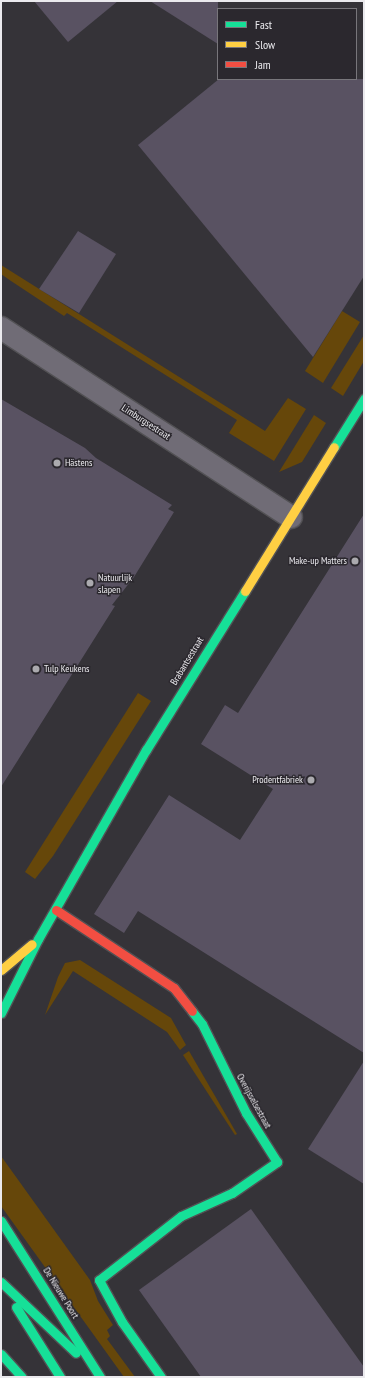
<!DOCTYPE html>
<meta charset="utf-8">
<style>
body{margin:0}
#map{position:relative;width:365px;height:1378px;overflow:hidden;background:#353338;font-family:"PT Sans Narrow",sans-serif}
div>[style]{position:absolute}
.green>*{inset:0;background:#66470a}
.building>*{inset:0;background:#595262}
.roads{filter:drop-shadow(1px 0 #525154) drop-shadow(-1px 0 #525154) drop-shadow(0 1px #525154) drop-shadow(0 -1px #525154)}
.street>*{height:22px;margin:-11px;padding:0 11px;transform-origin:11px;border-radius:11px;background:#706c76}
.fast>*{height:9px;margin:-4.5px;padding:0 4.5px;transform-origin:4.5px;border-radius:4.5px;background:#16e098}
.slow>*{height:9px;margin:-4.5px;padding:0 4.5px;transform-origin:4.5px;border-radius:4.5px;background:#ffcf43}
.jam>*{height:9px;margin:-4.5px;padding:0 4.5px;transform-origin:4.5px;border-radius:4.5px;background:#f24e42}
.dots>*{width:11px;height:11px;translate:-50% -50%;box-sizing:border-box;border:2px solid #2b282e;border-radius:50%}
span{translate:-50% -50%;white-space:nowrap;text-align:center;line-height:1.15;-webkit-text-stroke:3px #2b282e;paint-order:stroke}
.street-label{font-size:10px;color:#ebeaee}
.poi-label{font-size:10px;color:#ebeaee}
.left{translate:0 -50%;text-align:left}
.right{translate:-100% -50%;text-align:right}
.frame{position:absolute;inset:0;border:2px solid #ebeaee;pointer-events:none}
.legend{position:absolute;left:217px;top:8px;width:140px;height:72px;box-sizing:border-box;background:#2b282e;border:1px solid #78767b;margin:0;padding:5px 7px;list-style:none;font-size:12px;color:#ebeaee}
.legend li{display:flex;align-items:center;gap:8px;height:20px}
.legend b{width:20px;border:1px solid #78767b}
</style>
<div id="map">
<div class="green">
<div style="clip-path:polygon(1px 265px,265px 431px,288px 398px,306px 409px,274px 461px,229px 433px,237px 420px,67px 313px,64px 316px,11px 281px,1px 274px)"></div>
<div style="clip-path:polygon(342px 311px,360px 322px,323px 383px,305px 371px)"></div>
<div style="clip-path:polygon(364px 335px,364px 361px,343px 396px,331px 388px)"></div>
<div style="clip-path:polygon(314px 415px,326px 423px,302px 462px,279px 472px)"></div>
<div style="clip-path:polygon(138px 693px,151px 701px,53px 856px,35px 879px,25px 872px)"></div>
<div style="clip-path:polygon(80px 960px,171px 1018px,186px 1045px,180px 1050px,167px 1032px,73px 971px,45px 1015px,58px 977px,65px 963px)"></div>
<div style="clip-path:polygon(189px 1051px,237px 1134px,235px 1135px,183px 1055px)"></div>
<div style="clip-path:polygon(1px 1156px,90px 1280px,98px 1301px,113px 1325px,107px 1330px,110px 1336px,107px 1339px,135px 1377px,124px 1377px,1px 1206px)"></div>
</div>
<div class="building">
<div style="clip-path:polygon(34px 1px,118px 1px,68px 42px)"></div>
<div style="clip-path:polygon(150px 1px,218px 1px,218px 44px)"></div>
<div style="clip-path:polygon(219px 79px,364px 79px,364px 276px,313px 357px,138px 145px)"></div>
<div style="clip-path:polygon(78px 231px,116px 254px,79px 313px,39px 289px)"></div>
<div style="clip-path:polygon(1px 399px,85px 448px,96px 458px,172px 505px,168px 509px,174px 512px,134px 577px,112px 605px,115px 606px,1px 787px)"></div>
<div style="clip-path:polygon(364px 514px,364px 1053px,138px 911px,124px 933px,94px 914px,169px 795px,240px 840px,273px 789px,201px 744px,225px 705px,238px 713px)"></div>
<div style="clip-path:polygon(364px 1061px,364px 1184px,308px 1149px)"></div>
<div style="clip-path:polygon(251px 1209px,364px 1367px,364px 1377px,201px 1377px,139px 1290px)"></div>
</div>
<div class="roads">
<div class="street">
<div style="left:1px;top:328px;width:346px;rotate:33.1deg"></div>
</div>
<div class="fast">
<div style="left:334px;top:447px;width:57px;rotate:-58deg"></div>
<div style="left:1px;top:1013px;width:83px;rotate:-63.4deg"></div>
<div style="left:38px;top:939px;width:218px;rotate:-60.3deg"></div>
<div style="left:146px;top:750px;width:187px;rotate:-58.1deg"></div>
<div style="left:1px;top:1221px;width:185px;rotate:57.6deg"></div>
<div style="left:1px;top:1282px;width:103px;rotate:43.4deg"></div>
<div style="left:16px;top:1307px;width:83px;rotate:57.8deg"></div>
<div style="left:1px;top:1354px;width:31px;rotate:48deg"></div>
<div style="left:161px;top:1377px;width:67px;rotate:-125.3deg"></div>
<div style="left:122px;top:1322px;width:48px;rotate:-118.7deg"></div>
<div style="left:99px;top:1280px;width:104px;rotate:-38deg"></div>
<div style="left:181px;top:1216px;width:56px;rotate:-24.3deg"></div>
<div style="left:232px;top:1193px;width:55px;rotate:-34.6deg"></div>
<div style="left:277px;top:1162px;width:58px;rotate:-122.3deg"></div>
<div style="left:246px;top:1113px;width:99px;rotate:-116.3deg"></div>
<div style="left:202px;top:1024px;width:16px;rotate:-128deg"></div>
</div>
<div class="slow">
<div style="left:245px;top:591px;width:169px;rotate:-58.3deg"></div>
<div style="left:1px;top:970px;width:40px;rotate:-40deg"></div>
</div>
<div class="jam">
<div style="left:56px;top:910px;width:141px;rotate:33.5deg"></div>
<div style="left:174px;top:988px;width:29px;rotate:52deg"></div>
</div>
</div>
<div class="dots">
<div style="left:57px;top:463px;background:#abaaae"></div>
<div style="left:355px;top:561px;background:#abaaae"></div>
<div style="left:90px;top:583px;background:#abaaae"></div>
<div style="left:36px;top:669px;background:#abaaae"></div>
<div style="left:311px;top:780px;background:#abaaae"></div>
</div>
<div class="street-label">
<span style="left:146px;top:422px;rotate:33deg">Limburgsestraat</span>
<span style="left:187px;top:661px;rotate:-59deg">Brabantsestraat</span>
<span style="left:254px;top:1101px;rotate:61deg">Overijsselsestraat</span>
<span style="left:61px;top:1293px;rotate:58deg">De Nieuwe Poort</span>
</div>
<div class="poi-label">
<span class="left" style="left:65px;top:463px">Hästens</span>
<span class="right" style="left:347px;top:561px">Make-up Matters</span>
<span class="left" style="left:98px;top:583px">Natuurlijk<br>slapen</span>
<span class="left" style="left:44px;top:669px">Tulp Keukens</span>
<span class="right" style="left:303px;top:780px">Prodentfabriek</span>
</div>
<div class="frame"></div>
<ul class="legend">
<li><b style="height:5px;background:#16e098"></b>Fast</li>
<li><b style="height:5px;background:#ffcf43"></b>Slow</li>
<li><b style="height:5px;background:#f24e42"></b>Jam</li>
</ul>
</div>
